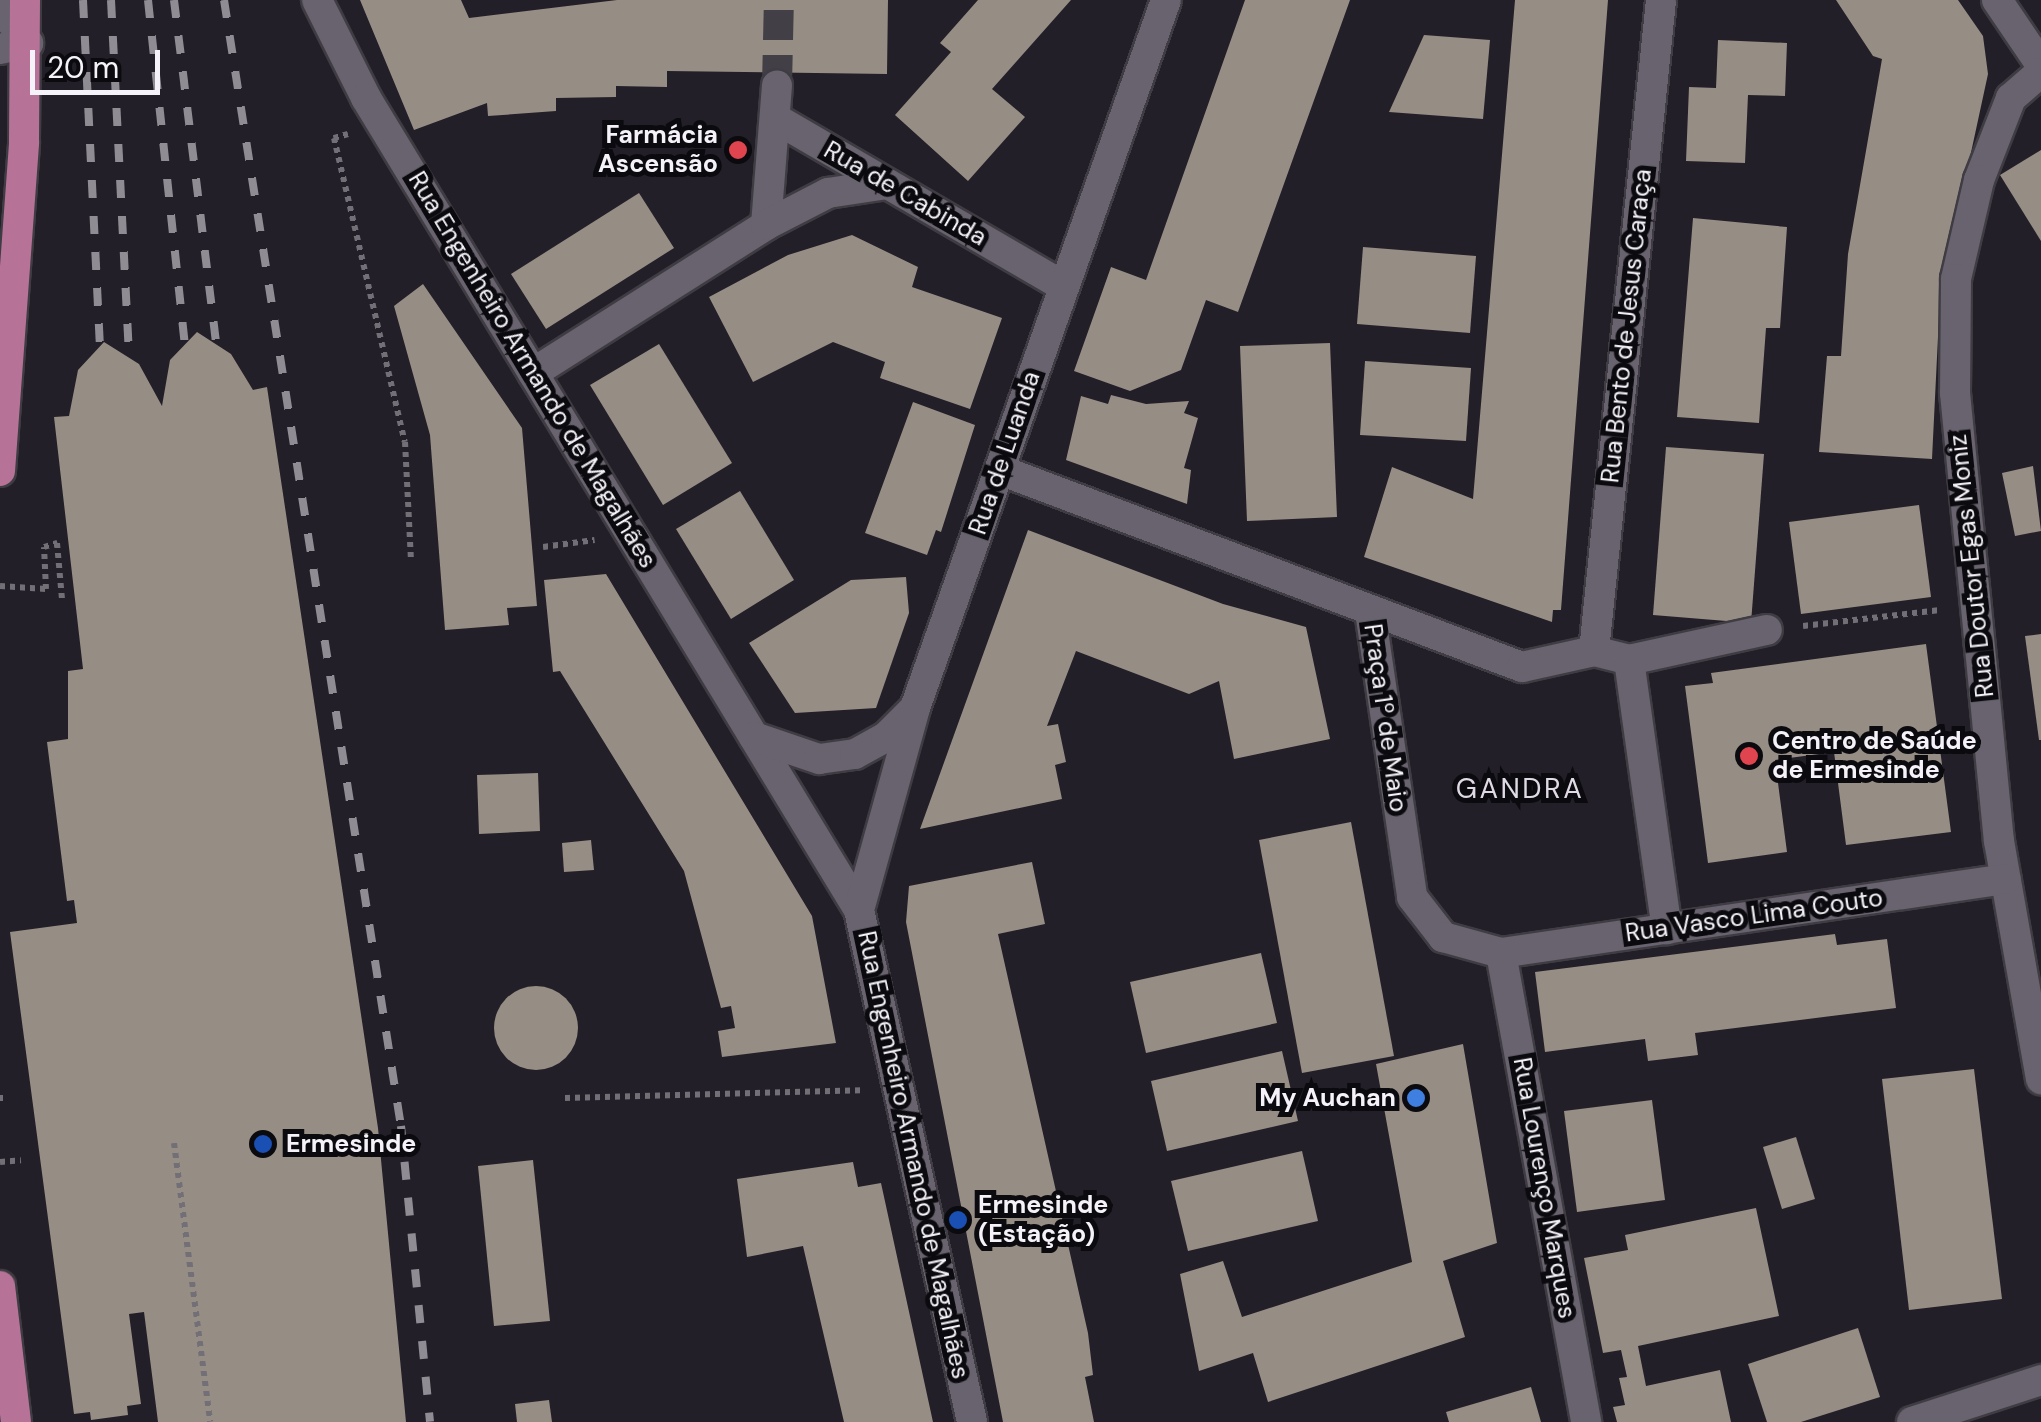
<!DOCTYPE html>
<meta charset="utf-8">
<style>
body{margin:0}
#map{position:relative;width:2041px;height:1422px;overflow:hidden;background:#231f28;font-family:"DM Sans",sans-serif}
div>[style]{position:absolute}
.building>*{inset:0;background:#968d85}
.round{border-radius:50%}
.minor-tunnel>*{height:30px;margin-top:-15px;transform-origin:0;background:repeating-linear-gradient(90deg,#423f47 0 30px,transparent 0 45px)}
.path>*{height:6px;margin-top:-3px;transform-origin:0;background:repeating-linear-gradient(90deg,#736f77 0 5px,transparent 0 10px)}
.roads{filter:drop-shadow(2px 0 #3f3c43) drop-shadow(-2px 0 #3f3c43) drop-shadow(0 2px #3f3c43) drop-shadow(0 -2px #3f3c43)}
.minor>*{height:30px;margin:-15px;padding:0 15px;transform-origin:15px;border-radius:15px;background:#68636e}
.major>*{height:30px;margin:-15px;padding:0 15px;transform-origin:15px;border-radius:15px;background:#b77397}
.rail>*{height:8px;margin-top:-4px;transform-origin:0;background:repeating-linear-gradient(90deg,#8f8c94 0 18px,transparent 0 36px)}
.dots>*{width:28px;height:28px;translate:-50% -50%;box-sizing:border-box;border:5px solid #0b0a0e;border-radius:50%}
span{translate:-50% -50%;white-space:nowrap;text-align:center;line-height:1.15;-webkit-text-stroke:10px #0b0a0e;paint-order:stroke}
.poi-label{font-size:25px;color:#f5f3f9;font-weight:700}
.right{translate:-100% -50%;text-align:right}
.left{translate:0 -50%;text-align:left}
.street-label{font-size:25px;color:#f5f3f9}
.neighbourhood-label{font-size:28px;color:#dfdae5;letter-spacing:2.5px}
.scale{position:absolute;left:30px;top:50px;width:130px;height:45px;box-sizing:border-box;border:5px solid #f5f3f9;border-top:0;padding-left:12px;font-size:30px;line-height:35px;white-space:nowrap;color:#f5f3f9;-webkit-text-stroke:8px #0b0a0e;paint-order:stroke}
</style>
<div id="map">
<div class="building">
<div style="clip-path:polygon(360px 0,461px 0,469px 18px,617px 0,888px 0,887px 74px,667px 71px,667px 87px,616px 86px,616px 97px,556px 98px,556px 111px,488px 116px,487px 103px,414px 130px)"></div>
<div style="clip-path:polygon(978px 0,1071px 0,992px 89px,1025px 117px,968px 181px,895px 115px,951px 52px,940px 43px)"></div>
<div style="clip-path:polygon(1245px 0,1350px 0,1238px 312px,1206px 300px,1181px 370px,1130px 391px,1074px 371px,1111px 267px,1146px 280px)"></div>
<div style="clip-path:polygon(1515px 0,1608px 0,1561px 610px,1553px 610px,1552px 622px,1364px 557px,1392px 467px,1473px 499px)"></div>
<div style="clip-path:polygon(1836px 0,1958px 0,1983px 36px,1988px 74px,1940px 296px,1932px 459px,1819px 452px,1827px 356px,1841px 356px,1848px 254px,1882px 59px,1873px 56px)"></div>
<div style="clip-path:polygon(1424px 35px,1490px 40px,1483px 119px,1389px 112px)"></div>
<div style="clip-path:polygon(1718px 40px,1787px 43px,1785px 96px,1748px 95px,1745px 163px,1686px 161px,1689px 87px,1716px 88px)"></div>
<div style="clip-path:polygon(2041px 150px,2041px 241px,2000px 175px)"></div>
<div style="clip-path:polygon(639px 193px,674px 248px,546px 329px,511px 274px)"></div>
<div style="clip-path:polygon(1693px 218px,1787px 227px,1780px 328px,1766px 328px,1759px 423px,1677px 417px)"></div>
<div style="clip-path:polygon(852px 235px,918px 267px,912px 287px,1002px 318px,970px 409px,880px 378px,885px 362px,833px 342px,753px 382px,709px 297px,788px 255px)"></div>
<div style="clip-path:polygon(1363px 247px,1476px 256px,1470px 333px,1357px 324px)"></div>
<div style="clip-path:polygon(423px 284px,522px 428px,537px 606px,507px 608px,509px 625px,445px 630px,430px 435px,394px 306px)"></div>
<div style="clip-path:polygon(197px 332px,231px 354px,253px 390px,267px 387px,378px 1128px,406px 1422px,158px 1422px,144px 1312px,129px 1314px,141px 1404px,127px 1406px,128px 1415px,91px 1420px,90px 1412px,74px 1414px,10px 932px,77px 923px,74px 900px,67px 901px,47px 742px,68px 739px,68px 671px,83px 669px,54px 417px,69px 416px,78px 370px,104px 342px,139px 364px,162px 406px,170px 360px)"></div>
<div style="clip-path:polygon(1330px 343px,1337px 517px,1247px 521px,1240px 346px)"></div>
<div style="clip-path:polygon(659px 344px,732px 463px,663px 505px,590px 385px)"></div>
<div style="clip-path:polygon(1365px 361px,1471px 368px,1466px 441px,1360px 435px)"></div>
<div style="clip-path:polygon(1111px 395px,1146px 404px,1189px 401px,1184px 413px,1198px 418px,1184px 468px,1191px 470px,1187px 504px,1066px 460px,1081px 396px,1108px 404px)"></div>
<div style="clip-path:polygon(913px 402px,975px 425px,941px 532px,936px 530px,927px 555px,865px 533px)"></div>
<div style="clip-path:polygon(1666px 447px,1764px 454px,1751px 623px,1653px 615px)"></div>
<div style="clip-path:polygon(2033px 466px,2041px 531px,2015px 536px,2002px 473px)"></div>
<div style="clip-path:polygon(740px 491px,794px 580px,731px 619px,676px 529px)"></div>
<div style="clip-path:polygon(1919px 505px,1931px 597px,1801px 614px,1789px 522px)"></div>
<div style="clip-path:polygon(1028px 530px,1223px 604px,1306px 627px,1330px 739px,1234px 759px,1219px 681px,1189px 694px,1076px 651px,1047px 726px,1058px 724px,1066px 762px,1055px 765px,1062px 799px,920px 829px)"></div>
<div style="clip-path:polygon(606px 574px,812px 916px,836px 1043px,722px 1057px,718px 1031px,735px 1028px,731px 1006px,721px 1008px,684px 871px,560px 671px,553px 672px,544px 580px)"></div>
<div style="clip-path:polygon(906px 577px,909px 613px,876px 708px,795px 713px,749px 643px,851px 580px)"></div>
<div style="clip-path:polygon(2041px 634px,2041px 740px,2039px 740px,2025px 636px)"></div>
<div style="clip-path:polygon(1926px 644px,1951px 832px,1846px 845px,1834px 752px,1775px 760px,1787px 852px,1708px 863px,1685px 686px,1713px 683px,1711px 673px)"></div>
<div style="clip-path:polygon(538px 773px,540px 831px,479px 834px,477px 775px)"></div>
<div style="clip-path:polygon(1351px 822px,1394px 1056px,1302px 1073px,1259px 840px)"></div>
<div style="clip-path:polygon(591px 840px,594px 870px,564px 872px,562px 843px)"></div>
<div style="clip-path:polygon(1032px 862px,1045px 924px,998px 934px,1088px 1333px,1093px 1375px,1085px 1377px,1094px 1422px,1003px 1422px,906px 922px,909px 886px)"></div>
<div style="clip-path:polygon(1835px 934px,1837px 945px,1887px 939px,1896px 1008px,1695px 1033px,1698px 1055px,1648px 1061px,1645px 1039px,1545px 1052px,1535px 972px)"></div>
<div style="clip-path:polygon(1261px 953px,1277px 1023px,1146px 1053px,1130px 982px)"></div>
<div class="round" style="left:494px;top:986px;width:84px;height:84px"></div>
<div style="clip-path:polygon(1463px 1044px,1497px 1243px,1443px 1261px,1465px 1337px,1268px 1402px,1253px 1353px,1199px 1371px,1180px 1274px,1223px 1261px,1242px 1317px,1412px 1262px,1376px 1064px)"></div>
<div style="clip-path:polygon(1282px 1051px,1298px 1121px,1167px 1151px,1151px 1081px)"></div>
<div style="clip-path:polygon(1974px 1069px,2002px 1299px,1909px 1310px,1882px 1079px)"></div>
<div style="clip-path:polygon(1652px 1100px,1665px 1200px,1577px 1212px,1564px 1111px)"></div>
<div style="clip-path:polygon(1796px 1137px,1815px 1199px,1782px 1209px,1763px 1147px)"></div>
<div style="clip-path:polygon(1302px 1151px,1318px 1221px,1188px 1251px,1171px 1181px)"></div>
<div style="clip-path:polygon(533px 1160px,550px 1321px,494px 1326px,478px 1166px)"></div>
<div style="clip-path:polygon(853px 1162px,858px 1187px,881px 1183px,933px 1422px,844px 1422px,803px 1246px,747px 1257px,737px 1179px)"></div>
<div style="clip-path:polygon(1756px 1208px,1779px 1316px,1638px 1346px,1646px 1386px,1720px 1370px,1731px 1422px,1617px 1422px,1613px 1407px,1625px 1405px,1619px 1378px,1627px 1377px,1621px 1350px,1603px 1353px,1584px 1258px,1628px 1250px,1625px 1235px)"></div>
<div style="clip-path:polygon(1858px 1328px,1880px 1397px,1801px 1422px,1767px 1422px,1748px 1364px)"></div>
<div style="clip-path:polygon(1531px 1387px,1541px 1422px,1449px 1422px,1446px 1412px)"></div>
<div style="clip-path:polygon(549px 1400px,552px 1422px,517px 1422px,515px 1404px)"></div>
</div>
<div class="minor-tunnel">
<div style="left:777px;top:85px;width:85px;rotate:-88.7deg"></div>
</div>
<div class="path">
<div style="left:348px;top:134px;width:15px;rotate:164deg"></div>
<div style="left:334px;top:138px;width:312px;rotate:76.9deg"></div>
<div style="left:405px;top:442px;width:117px;rotate:87.1deg"></div>
<div style="left:543px;top:547px;width:52px;rotate:-7.7deg"></div>
<div style="left:0;top:586px;width:46px;rotate:3.7deg"></div>
<div style="left:46px;top:589px;width:42px;rotate:-92.7deg"></div>
<div style="left:44px;top:547px;width:14px;rotate:-17deg"></div>
<div style="left:57px;top:543px;width:56px;rotate:84.9deg"></div>
<div style="left:1803px;top:626px;width:138px;rotate:-6.7deg"></div>
<div style="left:0;top:1098px;width:3px"></div>
<div style="left:565px;top:1098px;width:297px;rotate:-1.5deg"></div>
<div style="left:174px;top:1143px;width:281px;rotate:82.6deg"></div>
<div style="left:0;top:1162px;width:21px;rotate:-5deg"></div>
</div>
<div class="roads">
<div class="minor">
<div style="left:317px;top:0;width:110px;rotate:63.4deg"></div>
<div style="left:366px;top:98px;width:950px;rotate:58.74deg"></div>
<div style="left:859px;top:910px;width:524px;rotate:77.55deg"></div>
<div style="left:1997px;top:0;width:78px;rotate:55.9deg"></div>
<div style="left:0;top:7px;width:46px;rotate:52.1deg"></div>
<div style="left:28px;top:43px;width:29px;rotate:168deg"></div>
<div style="left:2041px;top:72px;width:40px;rotate:139deg"></div>
<div style="left:2011px;top:98px;width:88px;rotate:111.3deg"></div>
<div style="left:1979px;top:180px;width:102px;rotate:103.1deg"></div>
<div style="left:1956px;top:279px;width:114px;rotate:90.5deg"></div>
<div style="left:1955px;top:393px;width:450px;rotate:84.4deg"></div>
<div style="left:1999px;top:841px;width:242px;rotate:80deg"></div>
<div style="left:778px;top:120px;width:330px;rotate:30.2deg"></div>
<div style="left:766px;top:225px;width:140px;rotate:-85.5deg"></div>
<div style="left:533px;top:373px;width:276px;rotate:-32.4deg"></div>
<div style="left:766px;top:225px;width:70px;rotate:-27.3deg"></div>
<div style="left:828px;top:193px;width:60px;rotate:-8.7deg"></div>
<div style="left:1000px;top:470px;width:558px;rotate:20.68deg"></div>
<div style="left:1522px;top:667px;width:74px;rotate:-12.5deg"></div>
<div style="left:1594px;top:651px;width:36px;rotate:14deg"></div>
<div style="left:1629px;top:660px;width:141px;rotate:-12.3deg"></div>
<div style="left:1370px;top:611px;width:289px;rotate:81.6deg"></div>
<div style="left:1412px;top:897px;width:51px;rotate:52.2deg"></div>
<div style="left:1443px;top:937px;width:60px;rotate:15.4deg"></div>
<div style="left:1501px;top:953px;width:510px;rotate:-8.34deg"></div>
<div style="left:1594px;top:651px;width:654px;rotate:-84.12deg"></div>
<div style="left:1629px;top:660px;width:272px;rotate:82deg"></div>
<div style="left:754px;top:737px;width:69px;rotate:18.7deg"></div>
<div style="left:819px;top:759px;width:36px;rotate:-8deg"></div>
<div style="left:855px;top:754px;width:35px;rotate:-29deg"></div>
<div style="left:886px;top:737px;width:37px;rotate:-45deg"></div>
<div style="left:859px;top:910px;width:210px;rotate:-74.5deg"></div>
<div style="left:915px;top:708px;width:751px;rotate:-70.48deg"></div>
<div style="left:1501px;top:953px;width:477px;rotate:79.7deg"></div>
<div style="left:1912px;top:1422px;width:136px;rotate:-18deg"></div>
</div>
<div class="major">
<div style="left:0;top:471px;width:330px;rotate:-85.8deg"></div>
<div style="left:24px;top:142px;width:142px;rotate:-89.6deg"></div>
<div style="left:0;top:1286px;width:137px;rotate:83.3deg"></div>
</div>
</div>
<div class="rail">
<div style="left:83px;top:0;width:347px;rotate:87.2deg"></div>
<div style="left:111px;top:0;width:358px;rotate:87.1deg"></div>
<div style="left:148px;top:0;width:347px;rotate:83.9deg"></div>
<div style="left:174px;top:0;width:347px;rotate:83deg"></div>
<div style="left:224px;top:0;width:1140px;rotate:81.07deg"></div>
<div style="left:401px;top:1126px;width:297px;rotate:84.4deg"></div>
</div>
<div class="dots">
<div style="left:738px;top:150px;background:#e0444e"></div>
<div style="left:1749px;top:756px;background:#e0444e"></div>
<div style="left:1416px;top:1098px;background:#3f7fe0"></div>
<div style="left:263px;top:1144px;background:#1a4fb4"></div>
<div style="left:958px;top:1220px;background:#1a4fb4"></div>
</div>
<div class="poi-label">
<span class="right" style="left:718px;top:150px">Farmácia<br>Ascensão</span>
<span class="left" style="left:1772px;top:756px">Centro de Saúde<br>de Ermesinde</span>
<span class="right" style="left:1396px;top:1098px">My Auchan</span>
<span class="left" style="left:286px;top:1144px">Ermesinde</span>
<span class="left" style="left:978px;top:1220px">Ermesinde<br>(Estação)</span>
</div>
<div class="street-label">
<span style="left:905px;top:194px;rotate:30deg">Rua de Cabinda</span>
<span style="left:1627px;top:326px;rotate:-84deg">Rua Bento de Jesus Caraça</span>
<span style="left:532px;top:370px;rotate:59deg">Rua Engenheiro Armando de Magalhães</span>
<span style="left:1005px;top:453px;rotate:-71deg">Rua de Luanda</span>
<span style="left:1972px;top:566px;rotate:-96deg">Rua Doutor Egas Moniz</span>
<span style="left:1385px;top:718px;rotate:82deg">Praça 1º de Maio</span>
<span style="left:1754px;top:916px;rotate:-8deg">Rua Vasco Lima Couto</span>
<span style="left:913px;top:1155px;rotate:78deg">Rua Engenheiro Armando de Magalhães</span>
<span style="left:1544px;top:1188px;rotate:80deg">Rua Lourenço Marques</span>
</div>
<div class="neighbourhood-label">
<span style="left:1520px;top:789px">GANDRA</span>
</div>
<div class="scale">20 m</div>
</div>
